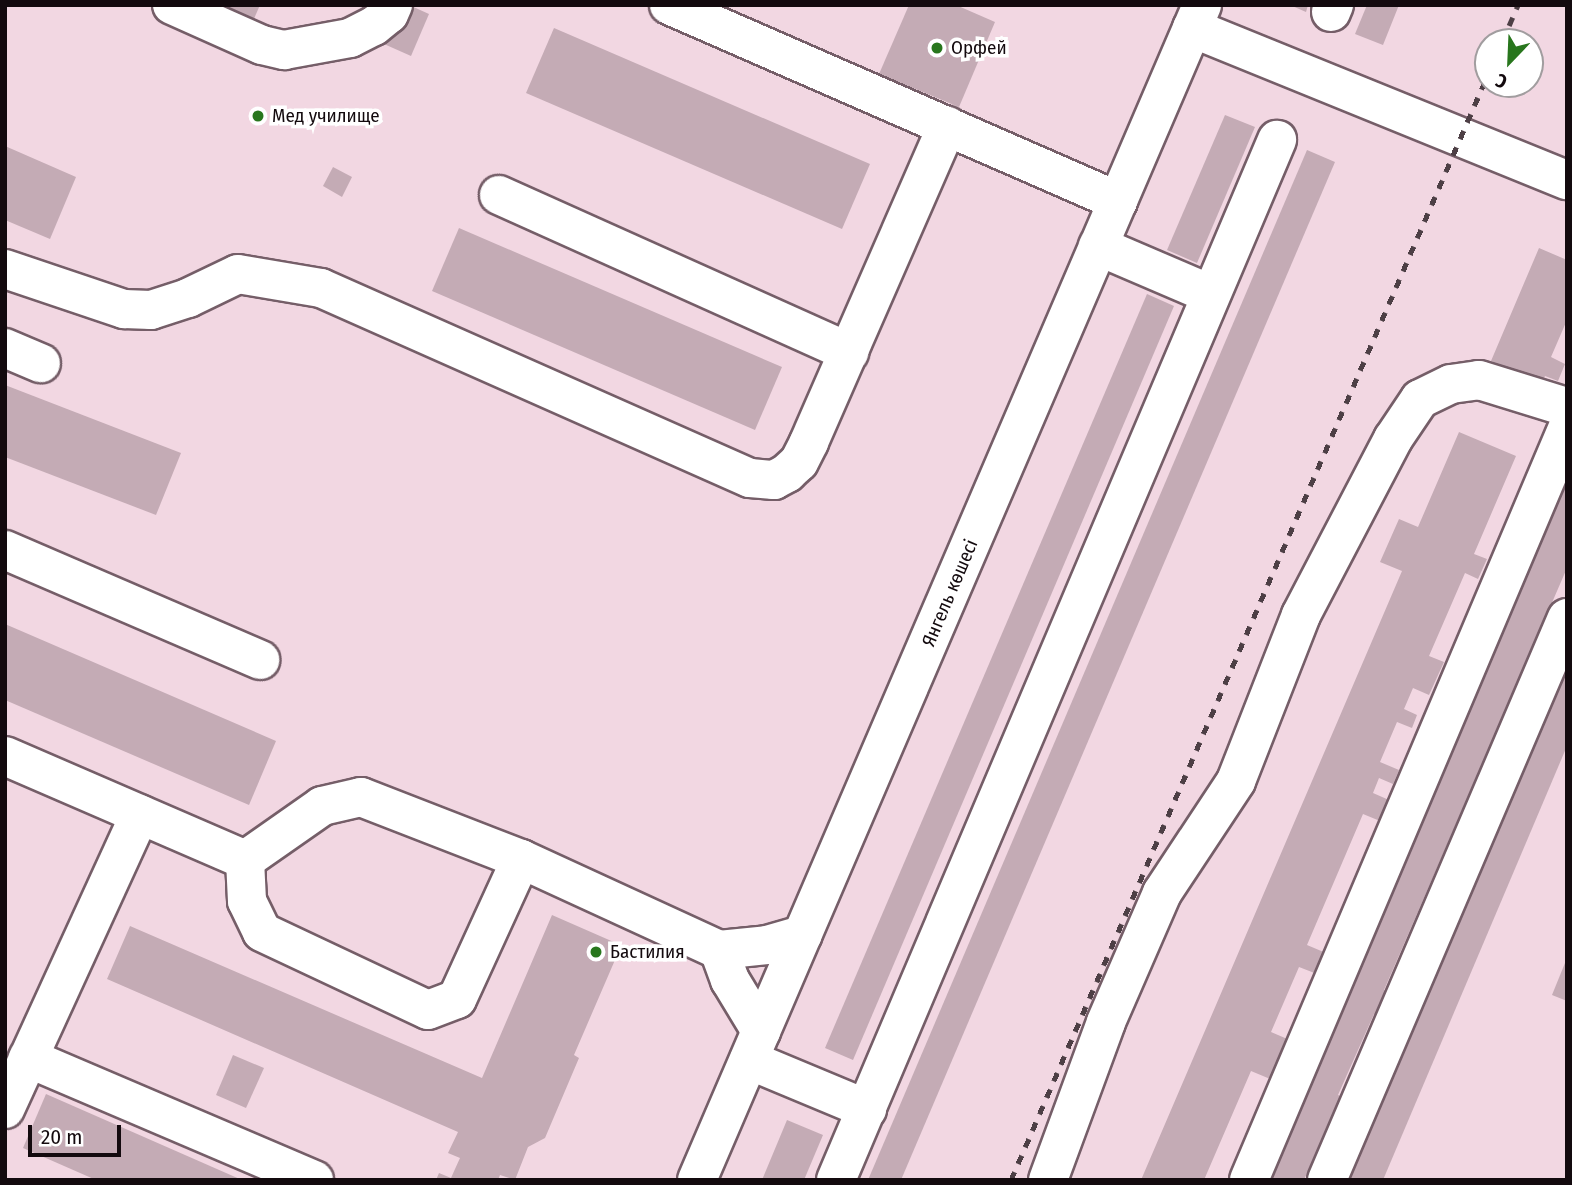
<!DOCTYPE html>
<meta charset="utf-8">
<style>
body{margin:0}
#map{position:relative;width:1572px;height:1185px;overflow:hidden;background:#f2d7e2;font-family:"Fira Sans Condensed",sans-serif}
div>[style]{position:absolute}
.building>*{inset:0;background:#c4abb5}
.roads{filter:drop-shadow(2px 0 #755e68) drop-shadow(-2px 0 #755e68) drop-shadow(0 2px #755e68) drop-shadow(0 -2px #755e68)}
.minor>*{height:38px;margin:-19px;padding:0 19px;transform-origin:19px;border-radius:19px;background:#fff}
.rail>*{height:5px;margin-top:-2.5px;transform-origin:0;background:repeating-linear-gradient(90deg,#4d3f45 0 9px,transparent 0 18px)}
.dots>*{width:19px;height:19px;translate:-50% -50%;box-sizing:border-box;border:4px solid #fff;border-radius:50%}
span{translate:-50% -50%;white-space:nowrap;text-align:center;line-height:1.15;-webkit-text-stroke:7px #fff;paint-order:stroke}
.poi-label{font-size:19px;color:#130a0e}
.left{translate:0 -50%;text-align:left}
.street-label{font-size:19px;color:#130a0e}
.frame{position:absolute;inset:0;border:7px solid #130a0e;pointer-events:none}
.north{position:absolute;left:1474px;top:28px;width:70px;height:70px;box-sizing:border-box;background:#fff;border:2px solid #a19d9f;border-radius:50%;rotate:203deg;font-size:19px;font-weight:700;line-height:28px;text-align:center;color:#130a0e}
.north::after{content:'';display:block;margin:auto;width:24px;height:32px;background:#28761d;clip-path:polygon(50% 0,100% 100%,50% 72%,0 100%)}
.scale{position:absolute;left:28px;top:1125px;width:93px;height:32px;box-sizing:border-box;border:4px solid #130a0e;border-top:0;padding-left:9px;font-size:21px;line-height:24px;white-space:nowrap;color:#130a0e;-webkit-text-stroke:5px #fff;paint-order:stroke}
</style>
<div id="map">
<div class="building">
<div style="clip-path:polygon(196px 5px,260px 5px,250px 28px)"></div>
<div style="clip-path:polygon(400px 5px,409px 5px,429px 14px,411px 56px,384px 44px)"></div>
<div style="clip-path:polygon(909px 5px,956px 5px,995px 22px,959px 107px,879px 74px)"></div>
<div style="clip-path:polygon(1290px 5px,1308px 5px,1306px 12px)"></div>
<div style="clip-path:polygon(1367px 5px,1399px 5px,1383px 45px,1355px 34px)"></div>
<div style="clip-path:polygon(554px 28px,870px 164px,842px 229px,526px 93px)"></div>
<div style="clip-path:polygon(1225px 115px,1255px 127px,1197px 263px,1167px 250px)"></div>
<div style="clip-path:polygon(5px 146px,76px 177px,50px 239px,5px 220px)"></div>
<div style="clip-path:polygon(1307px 150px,1335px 162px,901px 1180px,868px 1180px)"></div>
<div style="clip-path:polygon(333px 167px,352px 177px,342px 197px,323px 186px)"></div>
<div style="clip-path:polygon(459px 228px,782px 367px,755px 430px,432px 291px)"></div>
<div style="clip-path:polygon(1539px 248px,1567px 260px,1567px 320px,1551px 357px,1565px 364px,1558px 381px,1545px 376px,1542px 383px,1491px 361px)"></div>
<div style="clip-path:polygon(1147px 294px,1174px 306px,853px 1060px,825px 1048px)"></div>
<div style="clip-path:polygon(5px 385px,181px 453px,156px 515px,5px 457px)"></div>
<div style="clip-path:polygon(1459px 432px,1516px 456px,1474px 554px,1487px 559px,1478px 579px,1465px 573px,1429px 656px,1444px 662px,1429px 695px,1413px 688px,1404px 709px,1417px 715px,1412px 728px,1397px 722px,1380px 762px,1399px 770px,1393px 784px,1379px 778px,1373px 793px,1389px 800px,1380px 821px,1363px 814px,1307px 945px,1326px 953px,1317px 974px,1299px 967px,1271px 1032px,1292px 1041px,1275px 1081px,1251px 1071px,1204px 1180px,1141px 1180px,1402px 571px,1380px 562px,1399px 519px,1418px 527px)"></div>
<div style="clip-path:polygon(1567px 481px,1567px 568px,1384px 990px,1392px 993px,1381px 1017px,1374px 1014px,1338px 1095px,1353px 1102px,1345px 1120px,1332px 1115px,1304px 1180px,1263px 1180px)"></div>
<div style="clip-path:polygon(5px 624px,276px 741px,249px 805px,5px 700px)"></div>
<div style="clip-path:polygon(1567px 658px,1567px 746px,1383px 1180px,1345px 1180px)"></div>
<div style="clip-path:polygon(552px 915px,616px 943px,618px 953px,574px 1055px,579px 1058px,545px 1138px,528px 1147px,515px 1180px,500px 1175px,498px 1180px,436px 1180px,439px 1173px,451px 1178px,455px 1169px,460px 1158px,448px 1153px,458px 1132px,107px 979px,130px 926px,482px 1078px)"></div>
<div style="clip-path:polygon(1567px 958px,1567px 1001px,1552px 995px)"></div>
<div style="clip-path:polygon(233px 1055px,264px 1068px,246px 1108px,216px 1095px)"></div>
<div style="clip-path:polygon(46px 1094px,242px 1180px,96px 1180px,23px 1148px)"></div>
<div style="clip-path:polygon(787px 1120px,823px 1135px,804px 1180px,762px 1180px)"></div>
</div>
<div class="roads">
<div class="minor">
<div style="left:172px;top:5px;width:98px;rotate:24deg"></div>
<div style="left:262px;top:45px;width:23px;rotate:13deg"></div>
<div style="left:284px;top:50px;width:67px;rotate:-10.3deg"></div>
<div style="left:350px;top:38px;width:27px;rotate:-27deg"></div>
<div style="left:374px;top:26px;width:19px;rotate:-39deg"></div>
<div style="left:389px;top:14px;width:10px;rotate:-66deg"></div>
<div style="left:669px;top:5px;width:490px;rotate:23.6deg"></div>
<div style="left:1331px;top:12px;width:8px;rotate:-67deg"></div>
<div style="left:1192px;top:28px;width:405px;rotate:22.1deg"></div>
<div style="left:499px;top:195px;width:384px;rotate:24.2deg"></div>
<div style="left:1098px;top:246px;width:122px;rotate:23.2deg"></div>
<div style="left:5px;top:269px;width:126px;rotate:18.6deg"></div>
<div style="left:124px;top:309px;width:27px;rotate:2deg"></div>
<div style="left:151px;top:310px;width:39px;rotate:-18deg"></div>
<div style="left:188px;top:298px;width:55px;rotate:-25.6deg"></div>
<div style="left:238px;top:274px;width:84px;rotate:9.6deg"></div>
<div style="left:321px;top:288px;width:469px;rotate:23.9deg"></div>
<div style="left:750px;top:478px;width:24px;rotate:5deg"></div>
<div style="left:774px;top:480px;width:15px;rotate:-28deg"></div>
<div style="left:787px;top:473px;width:16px;rotate:-43deg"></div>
<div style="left:799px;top:462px;width:22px;rotate:-63deg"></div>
<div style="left:809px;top:442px;width:345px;rotate:-66.4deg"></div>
<div style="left:5px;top:348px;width:39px;rotate:23deg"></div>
<div style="left:5px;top:550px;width:278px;rotate:23.3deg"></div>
<div style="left:5px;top:756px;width:262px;rotate:23.4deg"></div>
<div style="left:245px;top:860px;width:94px;rotate:-35deg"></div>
<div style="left:322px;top:806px;width:40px;rotate:-13deg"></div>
<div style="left:361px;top:797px;width:172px;rotate:21.2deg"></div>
<div style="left:521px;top:859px;width:218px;rotate:24.7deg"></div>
<div style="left:719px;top:950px;width:48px;rotate:-5.9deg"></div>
<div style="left:767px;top:945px;width:37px;rotate:-16deg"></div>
<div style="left:245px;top:860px;width:41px;rotate:87.2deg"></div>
<div style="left:247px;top:901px;width:34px;rotate:64deg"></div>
<div style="left:262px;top:932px;width:183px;rotate:25.2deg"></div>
<div style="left:428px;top:1010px;width:31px;rotate:-21deg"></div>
<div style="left:457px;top:999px;width:154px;rotate:-65.4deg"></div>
<div style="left:719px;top:950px;width:32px;rotate:70deg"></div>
<div style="left:730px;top:980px;width:60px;rotate:58.7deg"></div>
<div style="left:28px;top:1058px;width:311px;rotate:23.1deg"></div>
<div style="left:749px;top:1060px;width:128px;rotate:22.6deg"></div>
<div style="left:5px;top:1109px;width:324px;rotate:-65.4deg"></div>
<div style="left:697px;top:1180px;width:1279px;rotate:-66.74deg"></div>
<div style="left:836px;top:1180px;width:1130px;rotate:-67.02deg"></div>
<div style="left:1048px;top:1180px;width:168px;rotate:-69.8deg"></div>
<div style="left:1106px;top:1022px;width:141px;rotate:-66.5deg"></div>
<div style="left:1162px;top:893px;width:134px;rotate:-56.5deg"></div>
<div style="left:1236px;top:781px;width:178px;rotate:-68.6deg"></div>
<div style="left:1301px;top:615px;width:199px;rotate:-62.4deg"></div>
<div style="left:1393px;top:439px;width:48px;rotate:-56deg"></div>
<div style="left:1420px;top:399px;width:34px;rotate:-26deg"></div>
<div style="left:1451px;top:384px;width:28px;rotate:-8deg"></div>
<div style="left:1479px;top:380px;width:92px;rotate:17.1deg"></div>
<div style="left:1249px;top:1180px;width:816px;rotate:-67.05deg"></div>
<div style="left:1327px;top:1180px;width:611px;rotate:-66.88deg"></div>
</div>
</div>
<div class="rail">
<div style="left:1502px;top:42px;width:40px;rotate:-66.6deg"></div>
<div style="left:1011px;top:1180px;width:1204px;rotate:-66.67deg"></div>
</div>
<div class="dots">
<div style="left:937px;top:48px;background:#28761d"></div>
<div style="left:258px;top:116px;background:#28761d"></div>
<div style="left:596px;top:952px;background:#28761d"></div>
</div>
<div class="poi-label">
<span class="left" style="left:951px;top:48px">Орфей</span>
<span class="left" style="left:272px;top:116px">Мед училище</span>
<span class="left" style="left:610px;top:952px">Бастилия</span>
</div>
<div class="street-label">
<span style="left:950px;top:593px;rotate:-67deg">Янгель көшесі</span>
</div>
<div class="frame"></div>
<div class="north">С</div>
<div class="scale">20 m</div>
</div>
